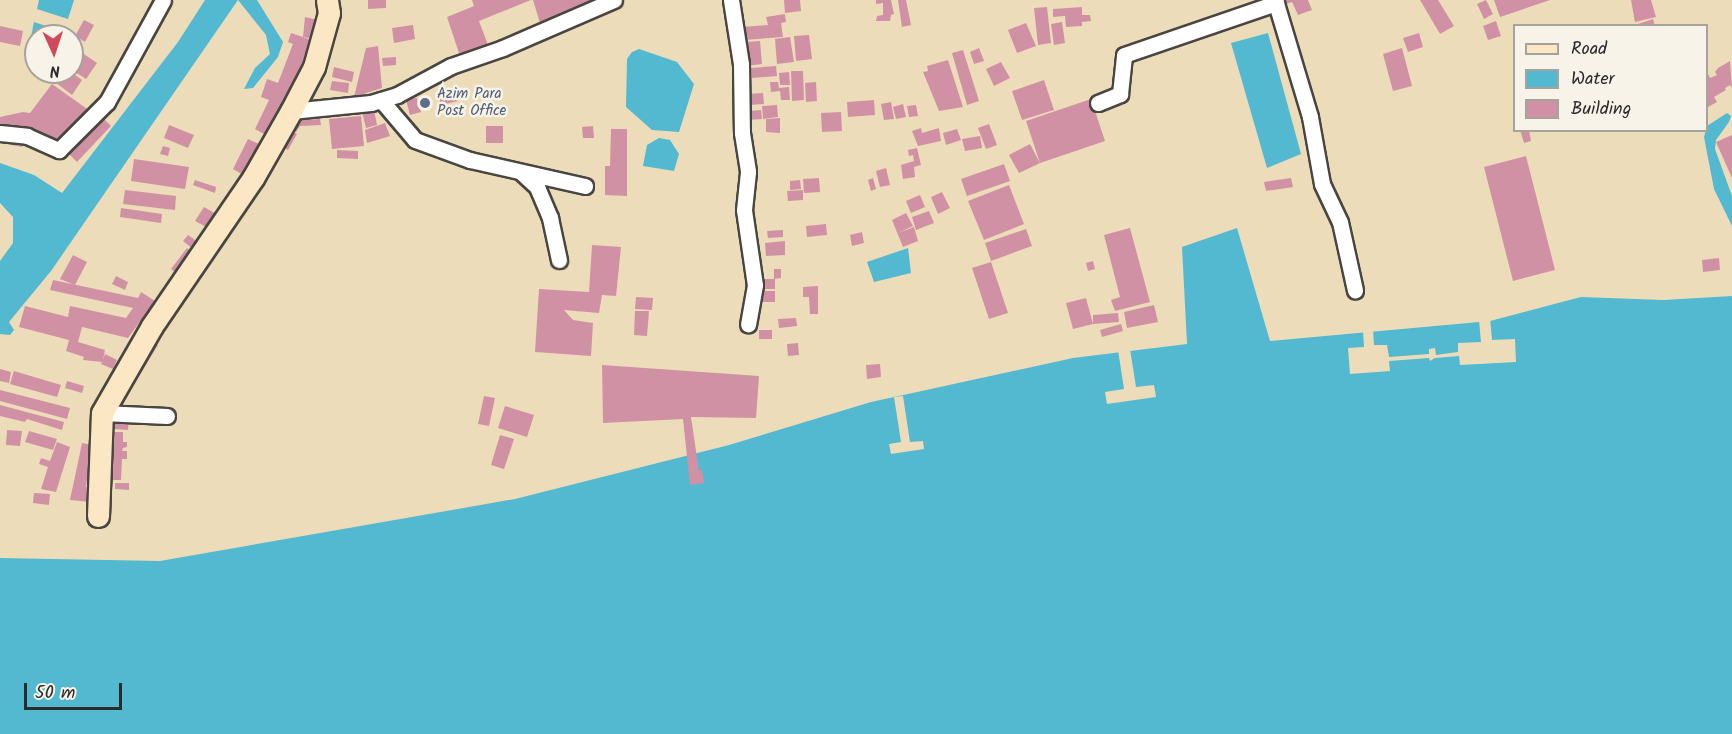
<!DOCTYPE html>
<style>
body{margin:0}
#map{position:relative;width:1732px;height:734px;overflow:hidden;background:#eddcb9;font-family:Kalam,sans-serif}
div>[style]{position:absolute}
.water>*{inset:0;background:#53b9d1}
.pier>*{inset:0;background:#eddcb9}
.building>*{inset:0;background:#d191a4}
.roads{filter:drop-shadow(2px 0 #484640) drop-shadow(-2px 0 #484640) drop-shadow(0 2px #484640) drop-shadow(0 -2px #484640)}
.street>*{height:15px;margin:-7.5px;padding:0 7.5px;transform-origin:7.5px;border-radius:7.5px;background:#fff}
.secondary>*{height:21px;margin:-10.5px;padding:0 10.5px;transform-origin:10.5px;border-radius:10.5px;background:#fbe7c3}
.dots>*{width:16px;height:16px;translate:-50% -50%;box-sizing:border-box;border:3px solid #f7f3e8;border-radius:50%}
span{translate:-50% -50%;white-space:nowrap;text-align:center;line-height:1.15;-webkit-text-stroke:5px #f7f3e8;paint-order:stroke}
.service-label{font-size:15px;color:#4e5e75}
.left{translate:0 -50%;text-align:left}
.legend{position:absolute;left:1513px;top:24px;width:195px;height:108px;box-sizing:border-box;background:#f7f3e8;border:2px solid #a5a39c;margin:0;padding:8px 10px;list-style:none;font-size:18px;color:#2b2b2b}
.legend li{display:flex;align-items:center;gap:12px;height:30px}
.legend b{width:30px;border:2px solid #a5a39c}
.north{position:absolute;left:24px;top:24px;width:60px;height:60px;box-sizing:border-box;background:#f7f3e8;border:2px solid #a5a39c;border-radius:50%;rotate:177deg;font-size:16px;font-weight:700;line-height:24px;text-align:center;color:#2b2b2b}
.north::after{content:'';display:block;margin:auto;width:21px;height:27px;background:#d1495b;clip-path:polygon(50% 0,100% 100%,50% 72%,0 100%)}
.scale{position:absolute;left:24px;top:683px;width:98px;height:27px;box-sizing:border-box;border:3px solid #2b2b2b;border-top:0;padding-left:8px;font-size:18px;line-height:21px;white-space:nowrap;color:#2b2b2b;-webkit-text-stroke:4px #f7f3e8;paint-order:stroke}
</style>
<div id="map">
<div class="water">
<div style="clip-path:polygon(39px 0,74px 0,68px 19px,37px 9px)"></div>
<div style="clip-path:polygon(205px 0,257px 0,283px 42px,278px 57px,253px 88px,244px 89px,255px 68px,270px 54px,266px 35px,238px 0,51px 271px,9px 322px,14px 330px,10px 335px,0 334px,0 261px,13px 243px,13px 217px,0 203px,0 163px,34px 175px,62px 193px,178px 42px)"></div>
<div style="clip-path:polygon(34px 22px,61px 31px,59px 36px,36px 36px,36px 54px,28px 52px)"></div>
<div style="clip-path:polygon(1268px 33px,1301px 154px,1267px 168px,1231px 43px)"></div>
<div style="clip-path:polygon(639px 49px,677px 62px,694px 84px,679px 132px,652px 130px,626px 107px,627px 59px,632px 52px)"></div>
<div style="clip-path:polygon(1727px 113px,1731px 116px,1729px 122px,1716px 140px,1715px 149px,1732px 196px,1732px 226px,1714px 189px,1704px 137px,1707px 126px)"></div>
<div style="clip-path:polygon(659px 138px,670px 140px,679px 154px,674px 171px,643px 166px,647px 145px)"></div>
<div style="clip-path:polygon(1237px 228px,1270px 341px,1490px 321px,1581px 297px,1663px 300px,1732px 296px,1732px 734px,0 734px,0 558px,160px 561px,515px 499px,729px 445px,871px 402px,1073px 358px,1187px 344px,1182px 247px)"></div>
<div style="clip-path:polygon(908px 248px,911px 273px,874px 282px,867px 262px)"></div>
</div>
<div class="pier">
<div style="clip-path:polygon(1490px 318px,1492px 340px,1515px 339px,1516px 362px,1460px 365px,1459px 356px,1435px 358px,1430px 361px,1429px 358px,1389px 361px,1390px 371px,1350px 374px,1348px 348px,1364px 347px,1363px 331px,1373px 330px,1374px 345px,1387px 345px,1389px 357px,1429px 354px,1429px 349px,1435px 348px,1436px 355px,1458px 352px,1458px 343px,1481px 342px,1479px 320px)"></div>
<div style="clip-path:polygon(1130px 349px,1136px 387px,1154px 385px,1156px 397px,1107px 404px,1105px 392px,1124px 389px,1118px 350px)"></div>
<div style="clip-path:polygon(903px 396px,910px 442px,923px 441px,924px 449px,891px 454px,889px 444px,901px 442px,894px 397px)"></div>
</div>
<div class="building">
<div style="clip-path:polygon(368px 0,386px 0,386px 8px,368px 9px)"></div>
<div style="clip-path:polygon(472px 0,531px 0,479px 21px,488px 45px,460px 56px,447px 17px,474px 6px)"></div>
<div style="clip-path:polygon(533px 0,593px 0,540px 23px)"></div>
<div style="clip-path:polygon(784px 0,800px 0,801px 11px,785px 13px)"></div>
<div style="clip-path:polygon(876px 0,891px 0,894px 14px,891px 15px,890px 21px,876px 21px,877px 16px,883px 15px,883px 3px,876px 4px)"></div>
<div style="clip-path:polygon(898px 0,906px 0,911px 25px,902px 27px)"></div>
<div style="clip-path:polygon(1282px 0,1308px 0,1312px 10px,1298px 15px,1292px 2px,1283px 5px)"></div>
<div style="clip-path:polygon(1420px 0,1438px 0,1454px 26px,1440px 34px)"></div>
<div style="clip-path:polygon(1486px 0,1493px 14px,1484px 19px,1477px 4px)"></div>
<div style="clip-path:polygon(1494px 0,1550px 0,1500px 17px)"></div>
<div style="clip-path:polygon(1631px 0,1651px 0,1656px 17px,1635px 22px)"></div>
<div style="clip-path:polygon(1047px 7px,1051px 43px,1038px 45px,1034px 8px)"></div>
<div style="clip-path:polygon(1082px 7px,1082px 15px,1090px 15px,1091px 21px,1082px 22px,1082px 26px,1066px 27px,1065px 16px,1053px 17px,1053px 9px)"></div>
<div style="clip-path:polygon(785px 14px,786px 22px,781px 23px,783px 37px,744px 40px,742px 27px,768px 25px,766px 17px)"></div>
<div style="clip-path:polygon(305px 17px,318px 20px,315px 39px,303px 37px)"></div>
<div style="clip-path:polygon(1653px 19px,1655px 26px,1635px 26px,1635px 25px)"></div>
<div style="clip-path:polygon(84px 20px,94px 25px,85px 42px,75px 36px)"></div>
<div style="clip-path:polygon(1496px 21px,1501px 36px,1488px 40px,1483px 26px)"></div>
<div style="clip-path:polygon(1062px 22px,1065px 43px,1054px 45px,1051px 24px)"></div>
<div style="clip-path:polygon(1026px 23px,1036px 46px,1017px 53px,1008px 30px)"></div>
<div style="clip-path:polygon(413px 25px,415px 39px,394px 43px,392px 28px)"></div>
<div style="clip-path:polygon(0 26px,23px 31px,20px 46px,0 42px)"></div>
<div style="clip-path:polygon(291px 33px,312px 40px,281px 110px,266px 135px,255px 129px,269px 100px,261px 97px,267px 79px,278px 83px,293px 44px,288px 42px)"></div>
<div style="clip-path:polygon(1419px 33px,1423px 47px,1408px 52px,1403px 38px)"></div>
<div style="clip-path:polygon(809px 35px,812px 59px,796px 61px,794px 36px)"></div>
<div style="clip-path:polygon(790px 37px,794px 62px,777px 64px,775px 39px)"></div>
<div style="clip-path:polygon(760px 41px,762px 64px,746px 66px,744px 42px)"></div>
<div style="clip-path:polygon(378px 46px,382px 88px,354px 97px,366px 48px)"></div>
<div style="clip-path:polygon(979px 48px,984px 61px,974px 64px,970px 52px)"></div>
<div style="clip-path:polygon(1402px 48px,1412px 86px,1393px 91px,1383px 54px)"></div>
<div style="clip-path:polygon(78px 50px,97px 63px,86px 79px,72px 70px,72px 58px)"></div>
<div style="clip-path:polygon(963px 50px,979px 101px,967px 105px,952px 53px)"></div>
<div style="clip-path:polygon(396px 57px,396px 65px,383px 66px,382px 58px)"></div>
<div style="clip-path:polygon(948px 60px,963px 107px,939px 111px,923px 72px,928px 71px,927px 66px)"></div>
<div style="clip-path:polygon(1730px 61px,1732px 88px,1730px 85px,1725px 88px,1726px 90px,1714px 97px,1717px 102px,1708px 107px,1707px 72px,1710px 78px,1717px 75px,1715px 72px,1718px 68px)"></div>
<div style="clip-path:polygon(1001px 62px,1010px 78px,994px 86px,986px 69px)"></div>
<div style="clip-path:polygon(776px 66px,777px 76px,752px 78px,751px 68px)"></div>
<div style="clip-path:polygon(334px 67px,354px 72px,352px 82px,332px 77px)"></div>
<div style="clip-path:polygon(791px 71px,803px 71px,804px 100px,792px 101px)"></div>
<div style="clip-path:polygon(62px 72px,71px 72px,82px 80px,72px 95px,55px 82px)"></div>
<div style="clip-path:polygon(789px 72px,790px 85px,780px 85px,779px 73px)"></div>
<div style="clip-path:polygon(1044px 80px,1054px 110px,1022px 120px,1012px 91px)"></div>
<div style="clip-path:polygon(332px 81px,349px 83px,348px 93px,330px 90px)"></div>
<div style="clip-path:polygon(770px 82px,778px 82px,779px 88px,789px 87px,790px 100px,781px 100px,780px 91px,771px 92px)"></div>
<div style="clip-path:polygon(816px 82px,817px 101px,806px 102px,805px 83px)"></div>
<div style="clip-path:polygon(52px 84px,90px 111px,61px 143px,0 125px,0 117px,23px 112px,30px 113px)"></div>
<div style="clip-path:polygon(455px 92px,458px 101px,441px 105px,439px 97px)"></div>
<div style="clip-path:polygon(763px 93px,764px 104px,749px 105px,748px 94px)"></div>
<div style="clip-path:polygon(417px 98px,421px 112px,410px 115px,406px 100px)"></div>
<div style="clip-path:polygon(1091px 99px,1105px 141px,1040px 163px,1026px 121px)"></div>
<div style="clip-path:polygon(874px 100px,875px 115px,848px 117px,847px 102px)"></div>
<div style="clip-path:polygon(891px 102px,894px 119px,884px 120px,881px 104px)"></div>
<div style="clip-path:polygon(903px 104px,906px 117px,896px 119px,893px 107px)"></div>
<div style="clip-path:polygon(777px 105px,778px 117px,763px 119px,762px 106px)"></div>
<div style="clip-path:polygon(916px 105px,918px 116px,909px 117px,907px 106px)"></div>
<div style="clip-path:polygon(374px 110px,377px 125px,366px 128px,362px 112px)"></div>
<div style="clip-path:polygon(761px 110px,762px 119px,748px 120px,748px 111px)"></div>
<div style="clip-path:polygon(841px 112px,842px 131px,822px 132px,821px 113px)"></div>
<div style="clip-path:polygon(98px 113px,111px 126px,77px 162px,64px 149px)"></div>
<div style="clip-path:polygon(361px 116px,364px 146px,332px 149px,329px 119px)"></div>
<div style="clip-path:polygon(780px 118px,780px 133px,766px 132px,766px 119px)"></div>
<div style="clip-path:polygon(320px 119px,321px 125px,300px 126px,296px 132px,291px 129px,296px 120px)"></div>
<div style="clip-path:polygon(385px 123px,390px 136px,367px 143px,365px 130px)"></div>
<div style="clip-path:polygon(989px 124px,997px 145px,986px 149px,978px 128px)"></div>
<div style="clip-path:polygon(169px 125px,194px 135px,188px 148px,164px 138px)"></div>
<div style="clip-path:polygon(486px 126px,503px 126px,503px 143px,486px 143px)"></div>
<div style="clip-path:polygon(593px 126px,594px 138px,583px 138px,582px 127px)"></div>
<div style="clip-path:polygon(921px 128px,922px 133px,939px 128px,941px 141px,918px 146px,912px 131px)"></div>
<div style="clip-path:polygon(611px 129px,627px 129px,627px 196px,605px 195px,605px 166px,610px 166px)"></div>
<div style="clip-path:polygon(957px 129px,961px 140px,946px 145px,943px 133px)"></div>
<div style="clip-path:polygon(290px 130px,297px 134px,288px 150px,281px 146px)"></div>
<div style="clip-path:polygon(1520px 130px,1529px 130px,1531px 141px,1524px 143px)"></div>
<div style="clip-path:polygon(3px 134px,24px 138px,22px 147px,1px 143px)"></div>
<div style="clip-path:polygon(1732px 135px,1732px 178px,1716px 142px)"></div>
<div style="clip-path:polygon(980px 136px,982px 148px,965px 151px,962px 139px)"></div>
<div style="clip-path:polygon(248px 139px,261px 145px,245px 176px,233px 169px)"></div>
<div style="clip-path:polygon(1030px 144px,1040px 163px,1019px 173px,1009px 155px)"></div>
<div style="clip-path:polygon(163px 146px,170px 148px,168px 156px,160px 154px)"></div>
<div style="clip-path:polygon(917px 148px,921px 165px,914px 167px,915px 177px,903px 179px,901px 165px,914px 161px,913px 155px,909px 156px,908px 150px)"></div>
<div style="clip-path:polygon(337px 150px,358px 151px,358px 159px,337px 158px)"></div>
<div style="clip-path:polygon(1526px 156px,1555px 270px,1513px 281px,1484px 167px)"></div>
<div style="clip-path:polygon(134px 159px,189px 167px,185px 189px,131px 181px)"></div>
<div style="clip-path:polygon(1004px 164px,1010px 181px,967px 196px,961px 179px)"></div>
<div style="clip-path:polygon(886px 168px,890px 185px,880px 187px,876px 171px)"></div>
<div style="clip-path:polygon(819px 178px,820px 192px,804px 193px,803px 179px)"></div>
<div style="clip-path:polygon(873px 178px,876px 189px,871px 191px,868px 180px)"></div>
<div style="clip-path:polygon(1291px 178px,1293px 187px,1266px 191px,1264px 182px)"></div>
<div style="clip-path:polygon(195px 180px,216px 187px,215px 193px,193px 185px)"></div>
<div style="clip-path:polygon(800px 180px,801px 189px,790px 190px,790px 181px)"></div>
<div style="clip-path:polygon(1009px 185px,1024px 224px,984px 240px,968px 201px)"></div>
<div style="clip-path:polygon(125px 190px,176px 196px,175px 210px,123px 204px)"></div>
<div style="clip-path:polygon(803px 190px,803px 200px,788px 201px,787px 191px)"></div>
<div style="clip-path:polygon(942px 192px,950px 208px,938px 214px,931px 197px)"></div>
<div style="clip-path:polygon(920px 195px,925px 207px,911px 213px,906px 201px)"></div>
<div style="clip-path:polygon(204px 207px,220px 216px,212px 230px,195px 221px)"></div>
<div style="clip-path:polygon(121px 208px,162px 214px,161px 223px,120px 217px)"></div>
<div style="clip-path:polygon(929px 211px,934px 223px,916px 230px,912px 217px)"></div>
<div style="clip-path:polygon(906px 213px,913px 226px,898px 233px,914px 227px,918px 241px,903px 247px,892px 220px)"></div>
<div style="clip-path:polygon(826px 224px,827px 235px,807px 237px,806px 226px)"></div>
<div style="clip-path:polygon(1130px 228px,1150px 302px,1115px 311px,1111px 300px,1120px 297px,1104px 235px)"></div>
<div style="clip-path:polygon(1026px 229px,1032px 246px,991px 261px,985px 243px)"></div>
<div style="clip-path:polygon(783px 230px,783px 237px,768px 238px,767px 231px)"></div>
<div style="clip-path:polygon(862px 232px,864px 243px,852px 246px,850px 235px)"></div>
<div style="clip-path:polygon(188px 235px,198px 242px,193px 249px,183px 241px)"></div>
<div style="clip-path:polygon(785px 241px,785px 255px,766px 256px,765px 243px)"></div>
<div style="clip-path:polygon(592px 245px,621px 247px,616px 296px,602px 295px,599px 313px,564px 310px,573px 320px,593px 323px,591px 356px,535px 352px,539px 289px,589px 292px)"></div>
<div style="clip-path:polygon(187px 248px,191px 251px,176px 273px,171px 269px)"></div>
<div style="clip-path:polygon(73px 255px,87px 262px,75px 285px,60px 279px)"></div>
<div style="clip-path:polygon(1719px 258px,1720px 270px,1703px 272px,1702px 260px)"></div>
<div style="clip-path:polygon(1093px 261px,1095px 269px,1088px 271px,1086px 263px)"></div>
<div style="clip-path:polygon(991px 262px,1008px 313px,989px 319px,972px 268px)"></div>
<div style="clip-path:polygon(774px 269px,781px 269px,781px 278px,774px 279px)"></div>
<div style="clip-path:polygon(116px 276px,128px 282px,125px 290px,112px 284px)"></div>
<div style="clip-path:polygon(762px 279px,775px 279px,775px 289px,762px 289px)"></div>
<div style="clip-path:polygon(53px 280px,138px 298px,141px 292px,155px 301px,128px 338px,82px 327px,78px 342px,105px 350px,103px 360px,105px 354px,117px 360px,113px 369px,101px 364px,102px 362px,83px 360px,84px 357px,66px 351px,69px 340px,19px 327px,25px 306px,68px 317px,70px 306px,126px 318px,133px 308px,50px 290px)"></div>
<div style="clip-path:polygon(818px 286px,818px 314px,810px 314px,809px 297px,803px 297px,803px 287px)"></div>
<div style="clip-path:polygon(762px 291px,775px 291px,775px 302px,761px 302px)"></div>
<div style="clip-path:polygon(636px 297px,653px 298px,652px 310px,635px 309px)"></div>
<div style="clip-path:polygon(1086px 298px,1093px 324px,1073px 329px,1066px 303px)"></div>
<div style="clip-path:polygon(1154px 305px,1158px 322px,1127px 328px,1124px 312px)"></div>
<div style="clip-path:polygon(635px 311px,649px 311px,647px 336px,634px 335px)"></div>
<div style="clip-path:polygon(1118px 313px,1119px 322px,1093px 324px,1093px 315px)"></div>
<div style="clip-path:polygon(796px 318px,797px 326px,779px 328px,778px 319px)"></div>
<div style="clip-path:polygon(1121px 324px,1123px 331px,1102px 337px,1100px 330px)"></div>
<div style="clip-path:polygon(759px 330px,772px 330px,772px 339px,759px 339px)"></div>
<div style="clip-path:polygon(151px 341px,158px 345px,132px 387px,125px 382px)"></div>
<div style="clip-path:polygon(798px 343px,799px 355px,788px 356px,787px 344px)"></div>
<div style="clip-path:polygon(880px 364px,881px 377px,867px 379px,866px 365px)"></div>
<div style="clip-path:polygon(602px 365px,759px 376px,756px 418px,691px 417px,699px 471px,702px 470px,704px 483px,690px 485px,683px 419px,603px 423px)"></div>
<div style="clip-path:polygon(0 369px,11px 372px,9px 383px,0 381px)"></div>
<div style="clip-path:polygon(14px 371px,61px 385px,57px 397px,10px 384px)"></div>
<div style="clip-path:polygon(67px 381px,84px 386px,82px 393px,65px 388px)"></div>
<div style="clip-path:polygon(0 390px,70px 408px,67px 419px,0 401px)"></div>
<div style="clip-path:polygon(484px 396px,495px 398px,489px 426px,478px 424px)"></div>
<div style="clip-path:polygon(0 405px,64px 422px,62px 430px,27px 419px,25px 422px,0 416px)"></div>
<div style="clip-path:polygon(505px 406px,534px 415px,527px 437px,498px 428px)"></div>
<div style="clip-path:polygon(114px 416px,129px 417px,128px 430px,113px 429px)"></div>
<div style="clip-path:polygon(7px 430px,22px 431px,20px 446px,6px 445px)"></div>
<div style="clip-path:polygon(29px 431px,57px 439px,53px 450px,25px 442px)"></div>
<div style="clip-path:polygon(114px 432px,123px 432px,123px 442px,127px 442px,127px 447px,123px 448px,122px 451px,127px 451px,127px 459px,122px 459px,121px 480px,108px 480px,108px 442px,114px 442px)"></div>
<div style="clip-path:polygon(500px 435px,514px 439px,504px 469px,491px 465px)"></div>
<div style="clip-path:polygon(57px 442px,70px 447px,56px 492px,41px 489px,48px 467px,39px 464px,41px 458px,50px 461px)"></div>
<div style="clip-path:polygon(82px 443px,92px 445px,86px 487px,92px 487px,91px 502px,70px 500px)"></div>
<div style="clip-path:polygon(115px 483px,129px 483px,129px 490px,115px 489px)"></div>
<div style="clip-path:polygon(34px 493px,50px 494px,49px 505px,33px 503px)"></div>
</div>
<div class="roads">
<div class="street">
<div style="left:731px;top:0;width:65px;rotate:81.1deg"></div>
<div style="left:741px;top:64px;width:69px;rotate:89.2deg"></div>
<div style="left:742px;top:133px;width:39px;rotate:81deg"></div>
<div style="left:748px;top:172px;width:38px;rotate:96deg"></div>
<div style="left:744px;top:210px;width:76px;rotate:81.7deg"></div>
<div style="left:755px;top:285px;width:40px;rotate:100deg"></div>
<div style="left:1275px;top:0;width:122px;rotate:73.3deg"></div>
<div style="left:1310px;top:117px;width:68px;rotate:79.8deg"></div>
<div style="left:1322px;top:184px;width:42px;rotate:64.7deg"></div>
<div style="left:1340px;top:222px;width:70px;rotate:77.6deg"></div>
<div style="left:381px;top:100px;width:52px;rotate:49.6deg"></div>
<div style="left:415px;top:140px;width:59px;rotate:20deg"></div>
<div style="left:470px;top:160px;width:118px;rotate:12.7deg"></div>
<div style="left:1098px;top:103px;width:24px;rotate:-22deg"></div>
<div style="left:1120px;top:94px;width:39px;rotate:-84deg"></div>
<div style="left:1124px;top:55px;width:161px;rotate:-18.9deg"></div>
<div style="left:291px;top:111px;width:80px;rotate:-5.7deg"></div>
<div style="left:371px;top:103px;width:27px;rotate:-17deg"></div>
<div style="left:397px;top:95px;width:61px;rotate:-28.2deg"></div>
<div style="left:451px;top:66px;width:55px;rotate:-19.1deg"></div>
<div style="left:503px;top:48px;width:121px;rotate:-23.4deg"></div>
<div style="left:0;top:133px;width:27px;rotate:6deg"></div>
<div style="left:27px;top:136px;width:35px;rotate:24deg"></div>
<div style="left:59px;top:150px;width:68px;rotate:-45deg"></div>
<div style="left:107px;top:102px;width:116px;rotate:-61.2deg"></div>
<div style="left:522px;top:173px;width:21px;rotate:43deg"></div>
<div style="left:537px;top:187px;width:34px;rotate:67deg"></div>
<div style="left:550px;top:218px;width:43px;rotate:77.9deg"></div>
<div style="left:102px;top:413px;width:65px;rotate:2.6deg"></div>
</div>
<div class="secondary">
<div style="left:98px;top:516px;width:103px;rotate:-87.8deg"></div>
<div style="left:102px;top:413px;width:100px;rotate:-60.1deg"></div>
<div style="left:152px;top:326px;width:179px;rotate:-55.7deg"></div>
<div style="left:253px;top:178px;width:77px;rotate:-60.4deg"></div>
<div style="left:291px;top:111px;width:50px;rotate:-62.4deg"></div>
<div style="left:314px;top:67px;width:56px;rotate:-74.5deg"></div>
<div style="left:329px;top:13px;width:13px;rotate:-99deg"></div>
</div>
</div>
<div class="dots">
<div style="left:425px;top:103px;background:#5c6f8a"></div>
</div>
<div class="service-label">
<span class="left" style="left:437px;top:103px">Azim Para<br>Post Office</span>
</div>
<ul class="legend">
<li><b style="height:8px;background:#fbe7c3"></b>Road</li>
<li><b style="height:16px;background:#53b9d1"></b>Water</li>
<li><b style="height:16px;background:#d191a4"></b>Building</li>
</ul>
<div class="north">N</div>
<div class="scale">50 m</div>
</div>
